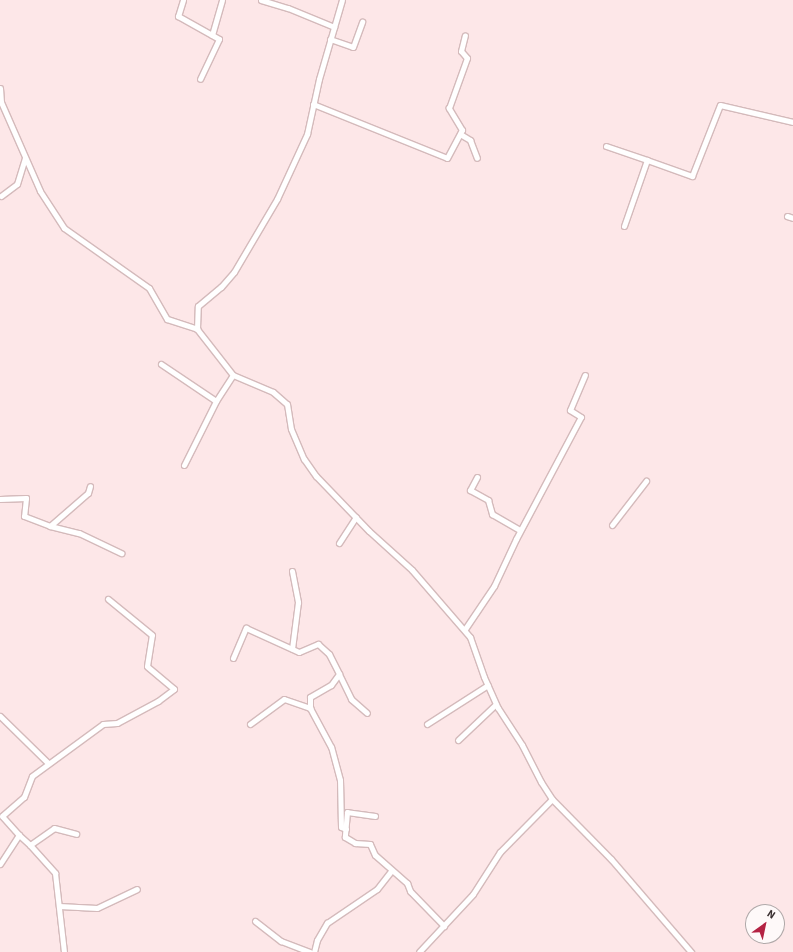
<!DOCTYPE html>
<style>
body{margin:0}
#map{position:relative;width:793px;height:952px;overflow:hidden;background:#fde7e8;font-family:"Source Sans 3",sans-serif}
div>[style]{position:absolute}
.roads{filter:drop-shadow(1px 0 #d4babb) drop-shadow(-1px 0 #d4babb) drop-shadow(0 1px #d4babb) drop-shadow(0 -1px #d4babb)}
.street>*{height:5px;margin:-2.5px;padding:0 2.5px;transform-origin:2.5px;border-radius:2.5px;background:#fff}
span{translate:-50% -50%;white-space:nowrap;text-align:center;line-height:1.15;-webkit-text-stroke:3.5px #fef9f9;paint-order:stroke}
.north{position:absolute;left:745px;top:904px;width:40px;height:40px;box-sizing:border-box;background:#fef9f9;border:1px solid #b0a9a9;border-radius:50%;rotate:33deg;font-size:11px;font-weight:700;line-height:16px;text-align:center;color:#3a3031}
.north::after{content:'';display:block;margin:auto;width:14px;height:18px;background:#b42243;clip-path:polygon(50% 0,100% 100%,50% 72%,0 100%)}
</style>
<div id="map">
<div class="roads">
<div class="street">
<div style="left:183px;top:0;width:17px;rotate:107deg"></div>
<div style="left:178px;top:16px;width:47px;rotate:29.3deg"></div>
<div style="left:219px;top:39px;width:44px;rotate:115.4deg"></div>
<div style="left:261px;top:0;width:28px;rotate:17deg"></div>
<div style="left:288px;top:8px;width:50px;rotate:22.4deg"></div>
<div style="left:212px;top:35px;width:36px;rotate:-74deg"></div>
<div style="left:330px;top:39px;width:24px;rotate:19deg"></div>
<div style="left:353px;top:47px;width:27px;rotate:-70deg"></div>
<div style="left:0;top:88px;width:14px;rotate:86deg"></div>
<div style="left:1px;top:102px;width:97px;rotate:66.3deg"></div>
<div style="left:40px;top:191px;width:44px;rotate:57deg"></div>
<div style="left:64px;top:228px;width:104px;rotate:35.2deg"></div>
<div style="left:149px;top:288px;width:36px;rotate:60deg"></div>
<div style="left:167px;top:319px;width:32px;rotate:18deg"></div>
<div style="left:197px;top:329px;width:58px;rotate:52deg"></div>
<div style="left:233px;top:375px;width:43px;rotate:23deg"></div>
<div style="left:273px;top:392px;width:18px;rotate:41deg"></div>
<div style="left:287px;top:404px;width:25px;rotate:81deg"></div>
<div style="left:291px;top:429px;width:33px;rotate:67deg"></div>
<div style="left:304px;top:459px;width:21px;rotate:55deg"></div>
<div style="left:316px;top:476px;width:76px;rotate:46.1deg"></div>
<div style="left:369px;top:531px;width:58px;rotate:42.2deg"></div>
<div style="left:412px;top:570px;width:89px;rotate:49.1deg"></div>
<div style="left:470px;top:637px;width:42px;rotate:70.7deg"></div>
<div style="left:484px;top:677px;width:34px;rotate:66deg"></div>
<div style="left:498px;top:708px;width:44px;rotate:57deg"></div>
<div style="left:522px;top:745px;width:42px;rotate:62.8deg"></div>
<div style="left:541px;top:782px;width:20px;rotate:57deg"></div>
<div style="left:552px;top:799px;width:84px;rotate:45.5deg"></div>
<div style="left:611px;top:859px;width:123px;rotate:49.3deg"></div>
<div style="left:313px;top:104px;width:144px;rotate:21.9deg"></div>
<div style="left:447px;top:158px;width:32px;rotate:-62deg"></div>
<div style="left:462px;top:130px;width:26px;rotate:-121deg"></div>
<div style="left:449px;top:108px;width:53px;rotate:-70.2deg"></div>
<div style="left:467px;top:58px;width:9px;rotate:-131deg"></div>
<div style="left:461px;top:51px;width:16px;rotate:-76deg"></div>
<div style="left:460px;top:134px;width:12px;rotate:31deg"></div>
<div style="left:470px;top:140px;width:19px;rotate:69deg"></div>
<div style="left:606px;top:146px;width:43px;rotate:18.9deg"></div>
<div style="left:1px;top:196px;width:20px;rotate:-37deg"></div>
<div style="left:17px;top:184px;width:27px;rotate:-73deg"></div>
<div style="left:787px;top:216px;width:6px;rotate:18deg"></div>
<div style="left:624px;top:226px;width:70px;rotate:-70.8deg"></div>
<div style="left:647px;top:160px;width:48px;rotate:19.6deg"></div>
<div style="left:692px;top:176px;width:76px;rotate:-68.5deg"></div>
<div style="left:720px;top:105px;width:75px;rotate:13.1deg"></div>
<div style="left:197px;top:329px;width:23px;rotate:-88deg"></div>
<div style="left:198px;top:306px;width:30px;rotate:-40deg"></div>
<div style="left:221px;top:287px;width:20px;rotate:-49deg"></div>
<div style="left:234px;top:272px;width:85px;rotate:-59.5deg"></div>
<div style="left:277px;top:199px;width:72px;rotate:-65.2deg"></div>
<div style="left:307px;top:134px;width:56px;rotate:-77.7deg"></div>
<div style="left:319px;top:79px;width:82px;rotate:-73.8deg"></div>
<div style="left:161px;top:364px;width:66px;rotate:33.9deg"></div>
<div style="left:184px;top:465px;width:72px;rotate:-63.4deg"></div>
<div style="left:216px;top:401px;width:31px;rotate:-57deg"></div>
<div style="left:477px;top:477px;width:15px;rotate:118deg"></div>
<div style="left:470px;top:490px;width:21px;rotate:29deg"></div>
<div style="left:488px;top:500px;width:15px;rotate:74deg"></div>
<div style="left:492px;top:514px;width:32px;rotate:30deg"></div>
<div style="left:0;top:499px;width:26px;rotate:-2deg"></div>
<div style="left:26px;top:498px;width:18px;rotate:96deg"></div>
<div style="left:24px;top:516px;width:28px;rotate:21deg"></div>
<div style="left:50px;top:526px;width:50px;rotate:-41deg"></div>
<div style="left:88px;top:493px;width:7px;rotate:-74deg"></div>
<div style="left:612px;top:525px;width:56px;rotate:-52.3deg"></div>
<div style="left:50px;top:526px;width:30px;rotate:14deg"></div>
<div style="left:79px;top:533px;width:47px;rotate:25.5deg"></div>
<div style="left:339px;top:543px;width:31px;rotate:-57deg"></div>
<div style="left:292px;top:571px;width:32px;rotate:79deg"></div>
<div style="left:298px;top:602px;width:47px;rotate:97.3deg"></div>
<div style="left:465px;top:629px;width:52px;rotate:-56deg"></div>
<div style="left:494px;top:586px;width:52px;rotate:-64.9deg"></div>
<div style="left:516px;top:539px;width:138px;rotate:-62deg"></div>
<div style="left:581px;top:417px;width:13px;rotate:-148deg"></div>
<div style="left:570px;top:410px;width:38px;rotate:-67deg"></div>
<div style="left:233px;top:658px;width:33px;rotate:-67deg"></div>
<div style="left:246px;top:628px;width:58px;rotate:24.4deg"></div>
<div style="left:299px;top:652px;width:21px;rotate:-23deg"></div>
<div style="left:318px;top:644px;width:15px;rotate:42deg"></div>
<div style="left:329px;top:654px;width:22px;rotate:63deg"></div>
<div style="left:0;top:716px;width:67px;rotate:44.4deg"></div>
<div style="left:250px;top:724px;width:42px;rotate:-36.3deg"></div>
<div style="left:284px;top:699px;width:28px;rotate:19deg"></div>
<div style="left:427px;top:724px;width:72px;rotate:-32.6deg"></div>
<div style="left:458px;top:740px;width:52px;rotate:-43.5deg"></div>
<div style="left:375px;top:816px;width:28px;rotate:-172deg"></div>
<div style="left:347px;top:812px;width:25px;rotate:95deg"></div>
<div style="left:345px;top:837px;width:12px;rotate:31deg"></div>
<div style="left:355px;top:843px;width:15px;rotate:4deg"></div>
<div style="left:370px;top:844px;width:12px;rotate:66deg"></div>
<div style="left:375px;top:855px;width:43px;rotate:41.2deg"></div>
<div style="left:407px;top:883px;width:9px;rotate:69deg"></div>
<div style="left:410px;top:891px;width:49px;rotate:45.8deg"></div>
<div style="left:346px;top:829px;width:5px;rotate:-158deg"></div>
<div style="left:341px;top:827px;width:47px;rotate:-91.2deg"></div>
<div style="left:340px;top:780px;width:34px;rotate:-105deg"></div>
<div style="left:331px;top:747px;width:44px;rotate:-118.3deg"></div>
<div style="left:310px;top:708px;width:11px;rotate:-90deg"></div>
<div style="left:310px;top:697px;width:24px;rotate:-30deg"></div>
<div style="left:331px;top:685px;width:14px;rotate:-54deg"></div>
<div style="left:339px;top:674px;width:28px;rotate:64deg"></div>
<div style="left:351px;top:699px;width:21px;rotate:41deg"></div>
<div style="left:19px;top:835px;width:25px;rotate:-132deg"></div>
<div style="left:2px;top:816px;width:29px;rotate:-41deg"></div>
<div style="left:24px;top:797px;width:22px;rotate:-69deg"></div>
<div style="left:32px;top:776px;width:88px;rotate:-36.2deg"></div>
<div style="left:103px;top:724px;width:14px;rotate:-4deg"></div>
<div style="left:117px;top:723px;width:47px;rotate:-28.2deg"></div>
<div style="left:158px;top:701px;width:20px;rotate:-37deg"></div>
<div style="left:174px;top:689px;width:35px;rotate:-140deg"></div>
<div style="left:147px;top:666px;width:31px;rotate:-81deg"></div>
<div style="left:152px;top:635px;width:57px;rotate:-140.7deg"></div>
<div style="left:30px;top:845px;width:29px;rotate:-35deg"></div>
<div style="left:54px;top:828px;width:23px;rotate:15deg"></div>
<div style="left:0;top:864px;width:35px;rotate:-57deg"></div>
<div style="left:19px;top:835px;width:15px;rotate:42deg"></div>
<div style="left:30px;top:845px;width:38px;rotate:48deg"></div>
<div style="left:55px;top:873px;width:80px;rotate:83.5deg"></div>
<div style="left:59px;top:906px;width:38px;rotate:3deg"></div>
<div style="left:97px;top:908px;width:44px;rotate:-25.4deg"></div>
<div style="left:255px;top:921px;width:33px;rotate:38deg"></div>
<div style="left:281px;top:941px;width:31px;rotate:21deg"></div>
<div style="left:314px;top:952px;width:12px;rotate:-76deg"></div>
<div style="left:317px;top:940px;width:20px;rotate:-60deg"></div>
<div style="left:327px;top:923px;width:60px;rotate:-34.2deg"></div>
<div style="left:377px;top:889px;width:23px;rotate:-52deg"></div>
<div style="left:419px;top:952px;width:79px;rotate:-47deg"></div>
<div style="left:473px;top:894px;width:50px;rotate:-57.3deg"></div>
<div style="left:500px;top:852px;width:74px;rotate:-45.5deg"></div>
</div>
</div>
<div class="north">N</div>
</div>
